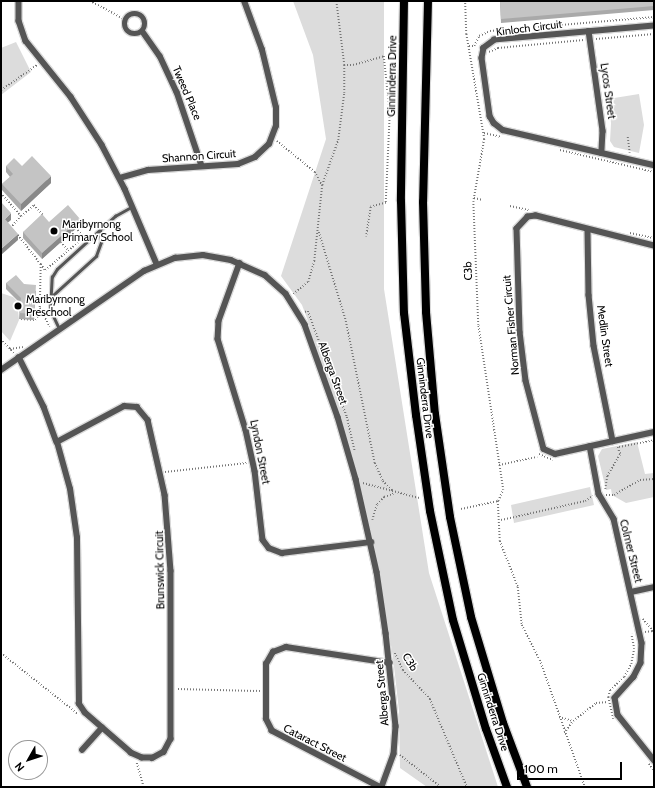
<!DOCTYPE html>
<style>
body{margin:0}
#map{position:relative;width:655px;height:788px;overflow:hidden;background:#fff;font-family:Cabin,sans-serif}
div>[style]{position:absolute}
.green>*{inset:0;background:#dcdcdc}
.path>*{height:1.5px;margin-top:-0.75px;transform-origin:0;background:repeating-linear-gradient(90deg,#777 0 1px,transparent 0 3px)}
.roads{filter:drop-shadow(1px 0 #dbdbdb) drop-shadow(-1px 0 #dbdbdb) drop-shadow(0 1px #dbdbdb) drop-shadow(0 -1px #dbdbdb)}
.lane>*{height:2.5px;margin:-1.25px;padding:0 1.25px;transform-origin:1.25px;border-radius:1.25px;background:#555}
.street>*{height:5.5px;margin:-2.75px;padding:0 2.75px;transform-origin:2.75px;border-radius:2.75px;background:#555}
.street>.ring{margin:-2.75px;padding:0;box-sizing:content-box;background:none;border:5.5px solid #555;border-radius:50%}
.primary>*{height:8px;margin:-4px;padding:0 4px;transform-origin:4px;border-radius:4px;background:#000}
.wall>*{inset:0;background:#a9a9a9}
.shaded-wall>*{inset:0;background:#898989}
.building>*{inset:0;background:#c4c4c4}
.dots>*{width:11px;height:11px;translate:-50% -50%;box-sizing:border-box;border:2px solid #fff;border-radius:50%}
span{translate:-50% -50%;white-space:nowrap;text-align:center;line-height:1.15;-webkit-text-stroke:3px #fff;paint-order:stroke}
.street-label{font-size:11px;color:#000}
.poi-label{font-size:11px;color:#000}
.left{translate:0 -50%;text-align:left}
.frame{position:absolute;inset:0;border:2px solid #000;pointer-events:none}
.north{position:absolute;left:8px;top:740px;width:40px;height:40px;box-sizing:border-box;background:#fff;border:1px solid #999;border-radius:50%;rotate:231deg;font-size:11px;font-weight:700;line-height:16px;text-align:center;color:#000}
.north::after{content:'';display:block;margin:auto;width:14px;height:18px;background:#000;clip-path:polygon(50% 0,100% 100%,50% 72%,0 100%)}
.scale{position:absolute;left:517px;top:762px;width:105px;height:18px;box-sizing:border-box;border:2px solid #000;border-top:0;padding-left:5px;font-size:12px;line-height:14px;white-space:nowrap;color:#000;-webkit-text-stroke:3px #fff;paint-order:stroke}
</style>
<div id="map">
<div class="green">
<div style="clip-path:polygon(293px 1px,384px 1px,384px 289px,429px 573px,498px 787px,427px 787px,400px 768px,399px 711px,393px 658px,379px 568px,308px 321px,302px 305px,281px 276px,326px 139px,313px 55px)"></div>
<div style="clip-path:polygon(16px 42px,31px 72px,1px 95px,1px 48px)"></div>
<div style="clip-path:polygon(639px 94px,644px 125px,639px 153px,614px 147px,610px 141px,611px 123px,608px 99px)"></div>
<div style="clip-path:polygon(1px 293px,13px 297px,17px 301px,19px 320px,10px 341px,1px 331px)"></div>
<div style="clip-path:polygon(637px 442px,645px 474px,654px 473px,654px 497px,626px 503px,612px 495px,611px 489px,606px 490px,598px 456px,602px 449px)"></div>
<div style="clip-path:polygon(590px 487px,594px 505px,514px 523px,511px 505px)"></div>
</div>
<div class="path">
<div style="left:90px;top:1px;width:41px;rotate:27.8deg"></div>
<div style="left:596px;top:39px;width:58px;rotate:-4.9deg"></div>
<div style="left:469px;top:46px;width:5px"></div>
<div style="left:474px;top:46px;width:11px;rotate:-63deg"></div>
<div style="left:479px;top:36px;width:12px;rotate:-24deg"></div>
<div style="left:490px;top:31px;width:165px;rotate:-4.9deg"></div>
<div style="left:489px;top:52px;width:10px;rotate:-24deg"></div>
<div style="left:498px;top:48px;width:86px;rotate:-5.3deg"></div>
<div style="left:344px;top:65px;width:9px"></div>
<div style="left:353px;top:65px;width:32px;rotate:-16deg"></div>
<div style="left:384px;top:56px;width:58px;rotate:84.1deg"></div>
<div style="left:390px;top:114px;width:89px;rotate:92.6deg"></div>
<div style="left:386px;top:203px;width:16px;rotate:165deg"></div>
<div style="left:371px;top:207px;width:30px;rotate:99deg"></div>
<div style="left:1px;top:90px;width:44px;rotate:-34.8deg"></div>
<div style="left:484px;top:133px;width:17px;rotate:13deg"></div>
<div style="left:628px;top:137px;width:16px;rotate:83deg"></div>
<div style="left:277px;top:141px;width:49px;rotate:39.2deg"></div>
<div style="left:315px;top:172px;width:15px;rotate:62deg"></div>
<div style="left:560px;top:150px;width:97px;rotate:13.2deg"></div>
<div style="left:1px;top:193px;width:30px;rotate:49deg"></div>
<div style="left:21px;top:216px;width:14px;rotate:129deg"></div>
<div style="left:474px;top:198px;width:9px;rotate:13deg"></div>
<div style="left:510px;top:206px;width:19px;rotate:12deg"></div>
<div style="left:21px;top:216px;width:17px;rotate:-40deg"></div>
<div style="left:34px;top:205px;width:13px;rotate:48deg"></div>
<div style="left:76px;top:228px;width:11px;rotate:45deg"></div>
<div style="left:319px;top:232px;width:93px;rotate:73.1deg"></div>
<div style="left:346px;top:321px;width:145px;rotate:78.5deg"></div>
<div style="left:375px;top:463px;width:20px;rotate:66deg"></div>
<div style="left:383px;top:481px;width:14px;rotate:45deg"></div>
<div style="left:630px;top:233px;width:25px;rotate:12deg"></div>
<div style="left:18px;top:235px;width:37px;rotate:52deg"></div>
<div style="left:41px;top:264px;width:44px;rotate:91.3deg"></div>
<div style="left:40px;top:308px;width:21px;rotate:62deg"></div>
<div style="left:61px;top:242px;width:11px;rotate:49deg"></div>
<div style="left:41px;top:264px;width:7px;rotate:56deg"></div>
<div style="left:45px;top:270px;width:56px;rotate:-39.9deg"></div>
<div style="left:293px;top:294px;width:19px;rotate:-39deg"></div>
<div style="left:308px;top:282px;width:22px;rotate:-74deg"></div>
<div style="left:314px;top:261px;width:76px;rotate:-84deg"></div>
<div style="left:322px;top:185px;width:48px;rotate:-70.4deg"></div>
<div style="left:338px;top:140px;width:47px;rotate:-82.7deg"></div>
<div style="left:344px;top:93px;width:28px;rotate:-90deg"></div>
<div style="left:344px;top:65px;width:64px;rotate:-97.1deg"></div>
<div style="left:305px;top:312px;width:3px;rotate:-18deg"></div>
<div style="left:308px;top:311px;width:113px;rotate:69.8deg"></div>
<div style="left:347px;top:417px;width:36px;rotate:77deg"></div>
<div style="left:21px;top:319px;width:14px;rotate:4deg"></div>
<div style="left:35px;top:320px;width:11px;rotate:-52deg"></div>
<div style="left:1px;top:339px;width:19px;rotate:47deg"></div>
<div style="left:10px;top:349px;width:13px;rotate:-9deg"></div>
<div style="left:619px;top:447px;width:36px;rotate:-11deg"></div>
<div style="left:539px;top:454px;width:15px;rotate:23deg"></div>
<div style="left:499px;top:465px;width:39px;rotate:-12deg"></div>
<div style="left:165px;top:472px;width:82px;rotate:-6.3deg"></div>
<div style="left:363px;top:483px;width:58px;rotate:15deg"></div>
<div style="left:605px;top:489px;width:13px;rotate:-81deg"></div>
<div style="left:607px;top:476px;width:26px;rotate:-59deg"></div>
<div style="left:620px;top:454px;width:8px;rotate:-113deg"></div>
<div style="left:606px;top:495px;width:8px"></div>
<div style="left:614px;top:495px;width:30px;rotate:-30deg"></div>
<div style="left:640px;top:480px;width:14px;rotate:-4deg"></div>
<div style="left:498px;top:501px;width:40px;rotate:87.1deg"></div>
<div style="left:500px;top:541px;width:49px;rotate:68.6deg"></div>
<div style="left:518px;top:587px;width:38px;rotate:84deg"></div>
<div style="left:522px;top:625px;width:39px;rotate:63deg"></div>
<div style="left:540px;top:660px;width:135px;rotate:70.5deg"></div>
<div style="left:461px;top:509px;width:38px;rotate:-12deg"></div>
<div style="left:498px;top:501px;width:12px;rotate:-66deg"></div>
<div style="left:503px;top:490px;width:167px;rotate:-98.6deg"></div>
<div style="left:478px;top:325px;width:123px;rotate:-92.3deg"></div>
<div style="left:473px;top:202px;width:64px;rotate:-80.1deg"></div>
<div style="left:484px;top:139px;width:107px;rotate:-99.7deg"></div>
<div style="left:466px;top:34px;width:33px;rotate:-92deg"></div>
<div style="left:372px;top:520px;width:17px;rotate:-73deg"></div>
<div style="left:377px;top:504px;width:10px;rotate:-45deg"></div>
<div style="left:384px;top:497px;width:12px;rotate:-20deg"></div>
<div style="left:501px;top:520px;width:86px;rotate:-12.7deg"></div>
<div style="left:585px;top:501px;width:9px;rotate:-32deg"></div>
<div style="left:643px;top:619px;width:17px;rotate:50deg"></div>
<div style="left:645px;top:632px;width:8px;rotate:-7deg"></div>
<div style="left:1px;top:653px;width:98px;rotate:38.4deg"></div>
<div style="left:395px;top:653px;width:19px;rotate:65deg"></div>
<div style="left:403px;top:670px;width:40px;rotate:47deg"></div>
<div style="left:430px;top:699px;width:95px;rotate:67.2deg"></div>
<div style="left:178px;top:689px;width:82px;rotate:1.4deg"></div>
<div style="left:559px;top:717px;width:15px;rotate:16deg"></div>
<div style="left:613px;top:719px;width:23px;rotate:-103deg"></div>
<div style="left:608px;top:697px;width:7px;rotate:-74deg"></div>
<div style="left:610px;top:690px;width:19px;rotate:-43deg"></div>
<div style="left:624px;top:677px;width:15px;rotate:-62deg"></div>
<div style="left:631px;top:664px;width:15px;rotate:-79deg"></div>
<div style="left:634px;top:649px;width:15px;rotate:-101deg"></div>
<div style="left:564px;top:733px;width:15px;rotate:-53deg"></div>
<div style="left:573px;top:721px;width:29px;rotate:-38deg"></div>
<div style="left:596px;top:703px;width:12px;rotate:-5deg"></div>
<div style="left:400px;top:755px;width:52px;rotate:38deg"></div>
<div style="left:137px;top:763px;width:25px;rotate:74deg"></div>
<div style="left:649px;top:764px;width:8px;rotate:50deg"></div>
</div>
<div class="roads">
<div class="lane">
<div style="left:51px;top:297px;width:61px;rotate:-42.3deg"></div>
<div style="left:96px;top:256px;width:15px;rotate:-70deg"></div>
<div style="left:101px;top:242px;width:12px;rotate:-95deg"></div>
<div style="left:59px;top:329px;width:21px;rotate:-115deg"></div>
<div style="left:50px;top:310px;width:33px;rotate:-87deg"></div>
<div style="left:52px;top:277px;width:9px;rotate:-58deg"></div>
<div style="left:57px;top:269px;width:79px;rotate:-42.4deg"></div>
<div style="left:115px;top:216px;width:18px;rotate:-29deg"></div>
</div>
<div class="street">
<div style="left:19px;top:1px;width:20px;rotate:90deg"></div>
<div style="left:19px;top:21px;width:21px;rotate:71deg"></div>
<div style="left:26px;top:41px;width:72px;rotate:51.2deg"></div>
<div style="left:71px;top:97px;width:57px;rotate:57.1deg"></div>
<div style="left:102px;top:145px;width:50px;rotate:62.4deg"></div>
<div style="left:125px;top:189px;width:82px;rotate:66.9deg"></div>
<div class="ring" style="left:125px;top:14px;width:14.5px;height:14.5px"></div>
<div style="left:654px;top:26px;width:160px;rotate:175deg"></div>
<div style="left:495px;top:40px;width:14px;rotate:144deg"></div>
<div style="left:484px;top:48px;width:10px;rotate:101deg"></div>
<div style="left:482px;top:58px;width:59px;rotate:82.1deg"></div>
<div style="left:490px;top:116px;width:8px;rotate:60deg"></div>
<div style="left:494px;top:123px;width:11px;rotate:38deg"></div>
<div style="left:503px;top:130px;width:155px;rotate:13.1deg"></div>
<div style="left:589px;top:31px;width:101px;rotate:82deg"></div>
<div style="left:603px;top:131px;width:22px;rotate:93deg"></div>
<div style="left:143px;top:32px;width:29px;rotate:55deg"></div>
<div style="left:160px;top:56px;width:40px;rotate:65deg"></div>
<div style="left:177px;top:92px;width:78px;rotate:71.3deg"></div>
<div style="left:120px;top:178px;width:29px;rotate:-16deg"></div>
<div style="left:148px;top:170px;width:90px;rotate:-3.8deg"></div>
<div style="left:238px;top:164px;width:18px;rotate:-22deg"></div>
<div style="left:255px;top:157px;width:19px;rotate:-43deg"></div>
<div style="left:269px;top:144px;width:19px;rotate:-69deg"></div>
<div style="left:276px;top:126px;width:18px;rotate:-90deg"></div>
<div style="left:276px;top:108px;width:60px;rotate:-103.6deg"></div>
<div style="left:262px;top:50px;width:52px;rotate:-110.2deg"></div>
<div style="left:588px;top:231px;width:64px;rotate:89.1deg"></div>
<div style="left:589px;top:295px;width:51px;rotate:84.4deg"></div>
<div style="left:594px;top:346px;width:97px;rotate:78.7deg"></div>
<div style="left:654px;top:246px;width:122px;rotate:-165.7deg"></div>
<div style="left:536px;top:216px;width:8px;rotate:173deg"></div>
<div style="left:528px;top:217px;width:16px;rotate:133deg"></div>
<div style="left:517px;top:229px;width:103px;rotate:88.3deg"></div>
<div style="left:520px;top:332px;width:49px;rotate:83deg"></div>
<div style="left:526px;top:381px;width:70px;rotate:75.2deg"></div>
<div style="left:544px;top:449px;width:12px;rotate:24deg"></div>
<div style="left:555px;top:454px;width:101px;rotate:-12.5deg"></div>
<div style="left:240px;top:263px;width:62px;rotate:109.9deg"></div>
<div style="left:219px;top:321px;width:18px;rotate:93deg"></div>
<div style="left:218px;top:339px;width:95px;rotate:72.9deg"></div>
<div style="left:246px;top:430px;width:42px;rotate:77.6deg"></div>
<div style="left:255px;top:471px;width:69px;rotate:83.4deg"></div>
<div style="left:263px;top:540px;width:10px;rotate:53deg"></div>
<div style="left:269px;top:548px;width:14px;rotate:21deg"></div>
<div style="left:282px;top:553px;width:90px;rotate:-7deg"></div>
<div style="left:19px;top:357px;width:56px;rotate:63.4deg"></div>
<div style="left:44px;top:407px;width:37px;rotate:70deg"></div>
<div style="left:57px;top:442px;width:76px;rotate:-28.2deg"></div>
<div style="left:124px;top:406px;width:13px;rotate:4deg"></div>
<div style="left:137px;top:407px;width:17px;rotate:50deg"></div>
<div style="left:148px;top:420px;width:77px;rotate:77.2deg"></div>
<div style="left:165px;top:495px;width:76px;rotate:85.5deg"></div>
<div style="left:171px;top:571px;width:168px;rotate:90deg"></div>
<div style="left:171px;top:739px;width:15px;rotate:118deg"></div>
<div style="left:164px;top:752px;width:13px;rotate:151deg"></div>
<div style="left:153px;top:758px;width:11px;rotate:180deg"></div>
<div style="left:142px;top:758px;width:12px;rotate:-156deg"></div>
<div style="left:131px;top:753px;width:61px;rotate:-139deg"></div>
<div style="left:85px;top:713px;width:11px;rotate:-124deg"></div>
<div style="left:79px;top:704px;width:166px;rotate:-90.7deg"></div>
<div style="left:77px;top:538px;width:49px;rotate:-98.1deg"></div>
<div style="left:70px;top:489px;width:49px;rotate:-105.5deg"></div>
<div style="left:1px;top:370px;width:174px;rotate:-34.7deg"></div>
<div style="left:144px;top:271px;width:34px;rotate:-23deg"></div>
<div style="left:175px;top:258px;width:28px;rotate:-6deg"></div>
<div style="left:203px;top:255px;width:28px;rotate:10deg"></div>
<div style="left:231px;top:260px;width:37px;rotate:24deg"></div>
<div style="left:265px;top:275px;width:28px;rotate:42deg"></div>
<div style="left:286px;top:294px;width:36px;rotate:58deg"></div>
<div style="left:305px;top:325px;width:98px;rotate:70.3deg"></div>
<div style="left:338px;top:417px;width:65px;rotate:73.8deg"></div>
<div style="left:356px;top:479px;width:95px;rotate:77.3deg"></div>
<div style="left:377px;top:572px;width:62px;rotate:81.6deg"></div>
<div style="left:386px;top:633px;width:94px;rotate:83.9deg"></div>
<div style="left:396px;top:726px;width:28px;rotate:94deg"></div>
<div style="left:394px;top:754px;width:35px;rotate:110deg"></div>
<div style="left:590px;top:446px;width:49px;rotate:79.4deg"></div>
<div style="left:599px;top:494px;width:29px;rotate:59deg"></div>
<div style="left:614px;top:519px;width:127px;rotate:77.3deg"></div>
<div style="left:642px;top:643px;width:20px;rotate:93deg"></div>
<div style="left:641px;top:663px;width:16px;rotate:117deg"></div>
<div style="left:634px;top:677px;width:28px;rotate:132deg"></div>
<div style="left:615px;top:698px;width:17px;rotate:80deg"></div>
<div style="left:618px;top:715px;width:58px;rotate:51.3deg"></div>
<div style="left:631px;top:592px;width:24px;rotate:-12deg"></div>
<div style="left:82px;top:750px;width:30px;rotate:-48deg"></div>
<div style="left:379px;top:787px;width:121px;rotate:-152.4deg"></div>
<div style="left:272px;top:731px;width:13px;rotate:-117deg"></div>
<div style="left:266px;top:719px;width:55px;rotate:-90deg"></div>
<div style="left:266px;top:664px;width:14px;rotate:-60deg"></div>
<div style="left:273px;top:652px;width:14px;rotate:-21deg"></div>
<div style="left:286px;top:647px;width:105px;rotate:8.7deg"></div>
</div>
<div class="primary">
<div style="left:404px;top:1px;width:200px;rotate:90.9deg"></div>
<div style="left:401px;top:201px;width:112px;rotate:88.5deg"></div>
<div style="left:404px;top:313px;width:103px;rotate:83.3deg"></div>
<div style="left:416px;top:415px;width:97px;rotate:81.7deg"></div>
<div style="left:430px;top:511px;width:111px;rotate:78.1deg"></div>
<div style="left:453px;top:620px;width:114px;rotate:73.2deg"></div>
<div style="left:486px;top:729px;width:62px;rotate:70.1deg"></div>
<div style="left:428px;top:1px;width:201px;rotate:91.4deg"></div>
<div style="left:423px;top:202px;width:110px;rotate:88.4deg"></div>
<div style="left:426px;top:312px;width:102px;rotate:85deg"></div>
<div style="left:435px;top:414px;width:104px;rotate:81.7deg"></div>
<div style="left:450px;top:517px;width:102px;rotate:78.1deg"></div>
<div style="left:471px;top:617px;width:111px;rotate:73.2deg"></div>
<div style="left:503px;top:723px;width:68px;rotate:69.4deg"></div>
</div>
</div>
<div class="wall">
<div style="clip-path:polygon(500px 1px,654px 1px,654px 10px,501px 23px)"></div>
<div style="clip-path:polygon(6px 166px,22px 166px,51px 183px,21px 211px,2px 190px,2px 184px,10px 177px,6px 172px)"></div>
<div style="clip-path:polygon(49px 222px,80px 225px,42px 259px,23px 238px,23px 232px)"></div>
<div style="clip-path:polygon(6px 283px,24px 284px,36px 291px,34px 320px,19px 319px,20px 303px,6px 289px)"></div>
</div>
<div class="shaded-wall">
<div style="clip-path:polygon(51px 176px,51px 183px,21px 211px,21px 204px)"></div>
<div style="clip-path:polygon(11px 213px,11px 220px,5px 225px,5px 219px)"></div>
<div style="clip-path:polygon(80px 219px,80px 225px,42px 259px,42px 253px)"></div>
<div style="clip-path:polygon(18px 234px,18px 240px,1px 255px,1px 249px)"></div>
</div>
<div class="building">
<div style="clip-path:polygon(500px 1px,654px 1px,654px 6px,501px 19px)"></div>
<div style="clip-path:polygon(32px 156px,51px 176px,21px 204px,2px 184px,13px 174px,6px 166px,14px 158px,22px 166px)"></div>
<div style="clip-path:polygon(1px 202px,11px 213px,5px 219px,18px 234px,1px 249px)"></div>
<div style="clip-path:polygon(68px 205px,80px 219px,42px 253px,23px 232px,42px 214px,49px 222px)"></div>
<div style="clip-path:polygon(16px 275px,24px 284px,36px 285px,34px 314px,19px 313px,21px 298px,6px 283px)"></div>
</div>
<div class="dots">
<div style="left:54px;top:231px;background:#000"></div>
<div style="left:18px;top:306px;background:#000"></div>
</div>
<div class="street-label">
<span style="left:529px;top:28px;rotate:-7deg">Kinloch Circuit</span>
<span style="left:392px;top:76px;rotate:-89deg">Ginninderra Drive</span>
<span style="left:608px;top:91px;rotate:82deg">Lycos Street</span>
<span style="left:187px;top:93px;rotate:67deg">Tweed Place</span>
<span style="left:199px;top:156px;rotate:-4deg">Shannon Circuit</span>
<span style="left:468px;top:271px;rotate:-92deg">C3b</span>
<span style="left:511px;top:325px;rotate:-95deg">Norman Fisher Circuit</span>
<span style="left:605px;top:336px;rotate:82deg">Medlin Street</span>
<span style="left:333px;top:373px;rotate:70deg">Alberga Street</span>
<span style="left:425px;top:398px;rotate:83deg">Ginninderra Drive</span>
<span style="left:260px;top:452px;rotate:79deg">Lyndon Street</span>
<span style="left:631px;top:551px;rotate:76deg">Colmer Street</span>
<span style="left:160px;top:570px;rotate:-91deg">Brunswick Circuit</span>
<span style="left:410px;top:662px;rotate:58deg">C3b</span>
<span style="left:382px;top:693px;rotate:-95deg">Alberga Street</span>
<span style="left:493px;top:712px;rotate:72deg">Ginninderra Drive</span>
<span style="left:315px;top:743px;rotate:27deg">Cataract Street</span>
</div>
<div class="poi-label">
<span class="left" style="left:62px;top:231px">Maribyrnong<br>Primary School</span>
<span class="left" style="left:26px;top:306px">Maribyrnong<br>Preschool</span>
</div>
<div class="frame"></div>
<div class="north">N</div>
<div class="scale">100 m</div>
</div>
